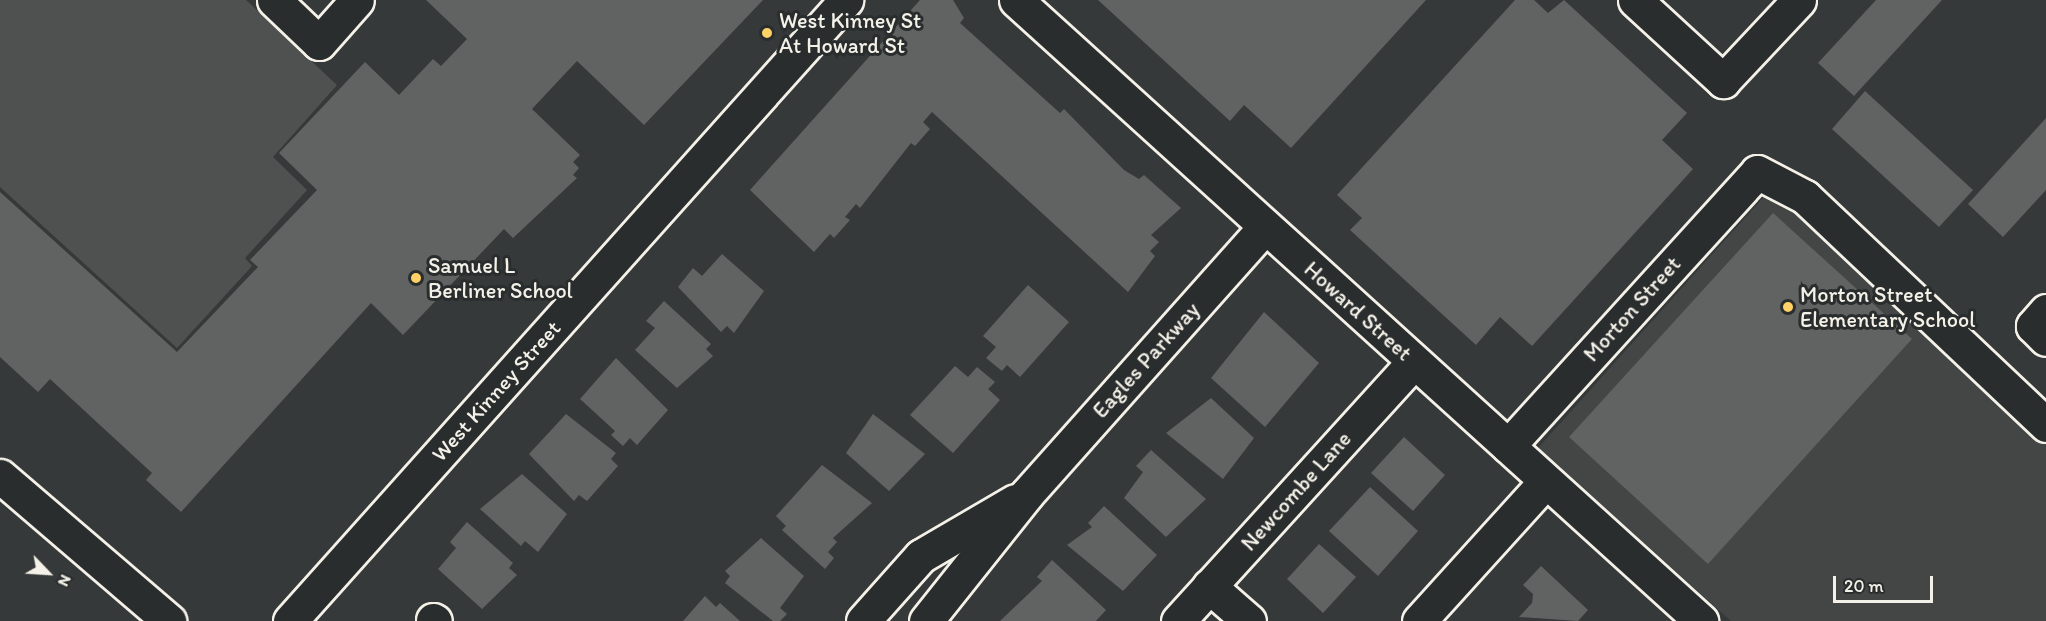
<!DOCTYPE html>
<style>
body{margin:0}
#map{position:relative;width:2046px;height:621px;overflow:hidden;background:#363939;font-family:Itim,sans-serif}
div>[style]{position:absolute}
.built>*{inset:0;background:#434645}
.green>*{inset:0;background:#4e514f}
.building>*{inset:0;background:#616362}
.roads{filter:drop-shadow(2px 0 #f4f1e8) drop-shadow(-2px 0 #f4f1e8) drop-shadow(0 2px #f4f1e8) drop-shadow(0 -2px #f4f1e8)}
.minor>*{height:33px;margin:-16.5px;padding:0 16.5px;transform-origin:16.5px;border-radius:16.5px;background:#2a2d2e}
.dots>*{width:16px;height:16px;translate:-50% -50%;box-sizing:border-box;border:3px solid #2a2d2e;border-radius:50%}
span{translate:-50% -50%;white-space:nowrap;text-align:center;line-height:1.15;-webkit-text-stroke:6px #2a2d2e;paint-order:stroke}
.poi-label{font-size:22px;color:#f4f1e8}
.left{translate:0 -50%;text-align:left}
.street-label{font-size:22px;color:#f4f1e8}
.north{position:absolute;left:18px;top:543px;width:60px;height:60px;-webkit-text-stroke:4px #2a2d2e;paint-order:stroke;rotate:115deg;font-size:16px;font-weight:700;line-height:24px;text-align:center;color:#f4f1e8}
.north::after{content:'';display:block;margin:auto;width:21px;height:27px;background:#f4f1e8;clip-path:polygon(50% 0,100% 100%,50% 72%,0 100%)}
.scale{position:absolute;left:1833px;top:576px;width:100px;height:27px;box-sizing:border-box;border:3px solid #f4f1e8;border-top:0;padding-left:8px;font-size:18px;line-height:21px;white-space:nowrap;color:#f4f1e8;-webkit-text-stroke:4px #2a2d2e;paint-order:stroke}
</style>
<div id="map">
<div class="built">
<div style="clip-path:polygon(1779px 180px,2046px 435px,2046px 621px,1731px 621px,1538px 448px)"></div>
</div>
<div class="green">
<div style="clip-path:polygon(0 0,246px 0,337px 85px,273px 157px,307px 190px,245px 258px,252px 266px,177px 348px,0 187px)"></div>
</div>
<div class="building">
<div style="clip-path:polygon(426px 0,763px 0,644px 125px,577px 61px,532px 109px,580px 155px,573px 162px,579px 168px,573px 175px,577px 178px,513px 238px,504px 229px,403px 335px,371px 303px,181px 512px,146px 480px,152px 473px,50px 379px,38px 392px,0 357px,0 192px,177px 352px,258px 267px,250px 260px,317px 190px,279px 153px,365px 62px,399px 95px,433px 59px,441px 66px,467px 39px)"></div>
<div style="clip-path:polygon(920px 0,953px 0,964px 18px,960px 23px,1060px 113px,1064px 109px,1124px 170px,1139px 179px,1144px 175px,1181px 208px,1151px 235px,1159px 242px,1150px 251px,1155px 256px,1128px 292px,932px 112px,923px 122px,930px 129px,915px 146px,911px 143px,860px 208px,856px 204px,845px 217px,850px 220px,834px 238px,830px 234px,814px 252px,750px 190px)"></div>
<div style="clip-path:polygon(1098px 0,1426px 0,1291px 148px,1244px 105px,1230px 121px)"></div>
<div style="clip-path:polygon(1515px 0,1534px 0,1548px 13px,1564px 0,1687px 113px,1662px 140px,1693px 169px,1532px 346px,1500px 317px,1476px 345px,1350px 230px,1362px 218px,1337px 195px)"></div>
<div style="clip-path:polygon(1876px 0,1942px 0,1854px 96px,1818px 63px)"></div>
<div style="clip-path:polygon(1865px 91px,1973px 190px,1939px 227px,1832px 129px)"></div>
<div style="clip-path:polygon(2046px 118px,2046px 190px,2003px 237px,1968px 204px)"></div>
<div style="clip-path:polygon(1773px 213px,1912px 339px,1708px 564px,1569px 437px)"></div>
<div style="clip-path:polygon(722px 254px,764px 291px,734px 333px,727px 326px,721px 332px,678px 287px,693px 268px,702px 276px)"></div>
<div style="clip-path:polygon(1028px 285px,1069px 322px,1020px 377px,1007px 365px,1002px 371px,986px 358px,996px 347px,983px 336px)"></div>
<div style="clip-path:polygon(664px 301px,711px 344px,706px 349px,713px 356px,677px 388px,635px 350px,655px 328px,646px 321px)"></div>
<div style="clip-path:polygon(1264px 312px,1319px 363px,1265px 427px,1211px 378px)"></div>
<div style="clip-path:polygon(616px 358px,668px 410px,637px 445px,630px 438px,623px 446px,611px 435px,615px 431px,580px 399px)"></div>
<div style="clip-path:polygon(955px 366px,968px 377px,977px 367px,995px 382px,988px 389px,1000px 400px,953px 453px,910px 415px)"></div>
<div style="clip-path:polygon(1211px 398px,1254px 438px,1223px 479px,1166px 433px)"></div>
<div style="clip-path:polygon(566px 414px,616px 453px,611px 459px,618px 466px,587px 501px,579px 495px,574px 501px,529px 454px)"></div>
<div style="clip-path:polygon(873px 414px,925px 454px,889px 491px,846px 453px)"></div>
<div style="clip-path:polygon(1404px 437px,1445px 475px,1413px 511px,1371px 473px)"></div>
<div style="clip-path:polygon(1151px 450px,1206px 499px,1166px 537px,1124px 498px,1143px 472px,1136px 466px)"></div>
<div style="clip-path:polygon(822px 465px,872px 503px,833px 538px,837px 542px,828px 552px,834px 558px,825px 569px,782px 530px,786px 526px,776px 516px)"></div>
<div style="clip-path:polygon(522px 474px,567px 514px,538px 552px,525px 541px,521px 546px,480px 509px)"></div>
<div style="clip-path:polygon(1370px 487px,1418px 531px,1378px 576px,1329px 531px)"></div>
<div style="clip-path:polygon(1104px 506px,1157px 555px,1123px 591px,1067px 545px,1092px 527px,1088px 523px)"></div>
<div style="clip-path:polygon(467px 522px,513px 563px,509px 568px,517px 575px,482px 609px,438px 569px,456px 548px,450px 542px)"></div>
<div style="clip-path:polygon(761px 538px,804px 576px,780px 608px,787px 614px,780px 621px,773px 621px,725px 583px,730px 576px,725px 571px)"></div>
<div style="clip-path:polygon(1319px 544px,1356px 577px,1323px 613px,1287px 579px)"></div>
<div style="clip-path:polygon(1052px 560px,1106px 610px,1096px 621px,1000px 621px,1042px 581px,1037px 577px)"></div>
<div style="clip-path:polygon(1541px 566px,1588px 610px,1578px 621px,1519px 617px,1532px 603px,1533px 594px,1523px 585px)"></div>
<div style="clip-path:polygon(705px 596px,716px 607px,720px 603px,740px 621px,683px 621px)"></div>
</div>
<div class="roads">
<div class="minor">
<div style="left:274px;top:0;width:62px;rotate:43.7deg"></div>
<div style="left:319px;top:43px;width:57px;rotate:-48.5deg"></div>
<div style="left:1016px;top:0;width:925px;rotate:42.19deg"></div>
<div style="left:1635px;top:0;width:120px;rotate:42.6deg"></div>
<div style="left:1723px;top:81px;width:111px;rotate:-46.8deg"></div>
<div style="left:2046px;top:311px;width:20px;rotate:131deg"></div>
<div style="left:2033px;top:326px;width:18px;rotate:45deg"></div>
<div style="left:1508px;top:446px;width:370px;rotate:-47.7deg"></div>
<div style="left:1757px;top:172px;width:54px;rotate:27.5deg"></div>
<div style="left:1805px;top:197px;width:332px;rotate:43.4deg"></div>
<div style="left:0;top:476px;width:223px;rotate:40.6deg"></div>
<div style="left:1209px;top:586px;width:53px;rotate:41.2deg"></div>
<div style="left:433px;top:620px;width:2px;rotate:27deg"></div>
<div style="left:290px;top:621px;width:834px;rotate:-48.16deg"></div>
<div style="left:863px;top:621px;width:87px;rotate:-48.3deg"></div>
<div style="left:921px;top:556px;width:109px;rotate:-30.3deg"></div>
<div style="left:926px;top:621px;width:162px;rotate:-51.5deg"></div>
<div style="left:1027px;top:494px;width:358px;rotate:-48.3deg"></div>
<div style="left:1178px;top:621px;width:350px;rotate:-47.7deg"></div>
<div style="left:1419px;top:621px;width:189px;rotate:-47.8deg"></div>
</div>
</div>
<div class="dots">
<div style="left:767px;top:33px;background:#ffd166"></div>
<div style="left:416px;top:278px;background:#ffd166"></div>
<div style="left:1788px;top:307px;background:#ffd166"></div>
</div>
<div class="poi-label">
<span class="left" style="left:779px;top:33px">West Kinney St<br>At Howard St</span>
<span class="left" style="left:428px;top:278px">Samuel L<br>Berliner School</span>
<span class="left" style="left:1800px;top:307px">Morton Street<br>Elementary School</span>
</div>
<div class="street-label">
<span style="left:1632px;top:309px;rotate:-48deg">Morton Street</span>
<span style="left:1358px;top:311px;rotate:42deg">Howard Street</span>
<span style="left:1146px;top:360px;rotate:-48deg">Eagles Parkway</span>
<span style="left:496px;top:391px;rotate:-48deg">West Kinney Street</span>
<span style="left:1296px;top:491px;rotate:-48deg">Newcombe Lane</span>
</div>
<div class="north">N</div>
<div class="scale">20 m</div>
</div>
